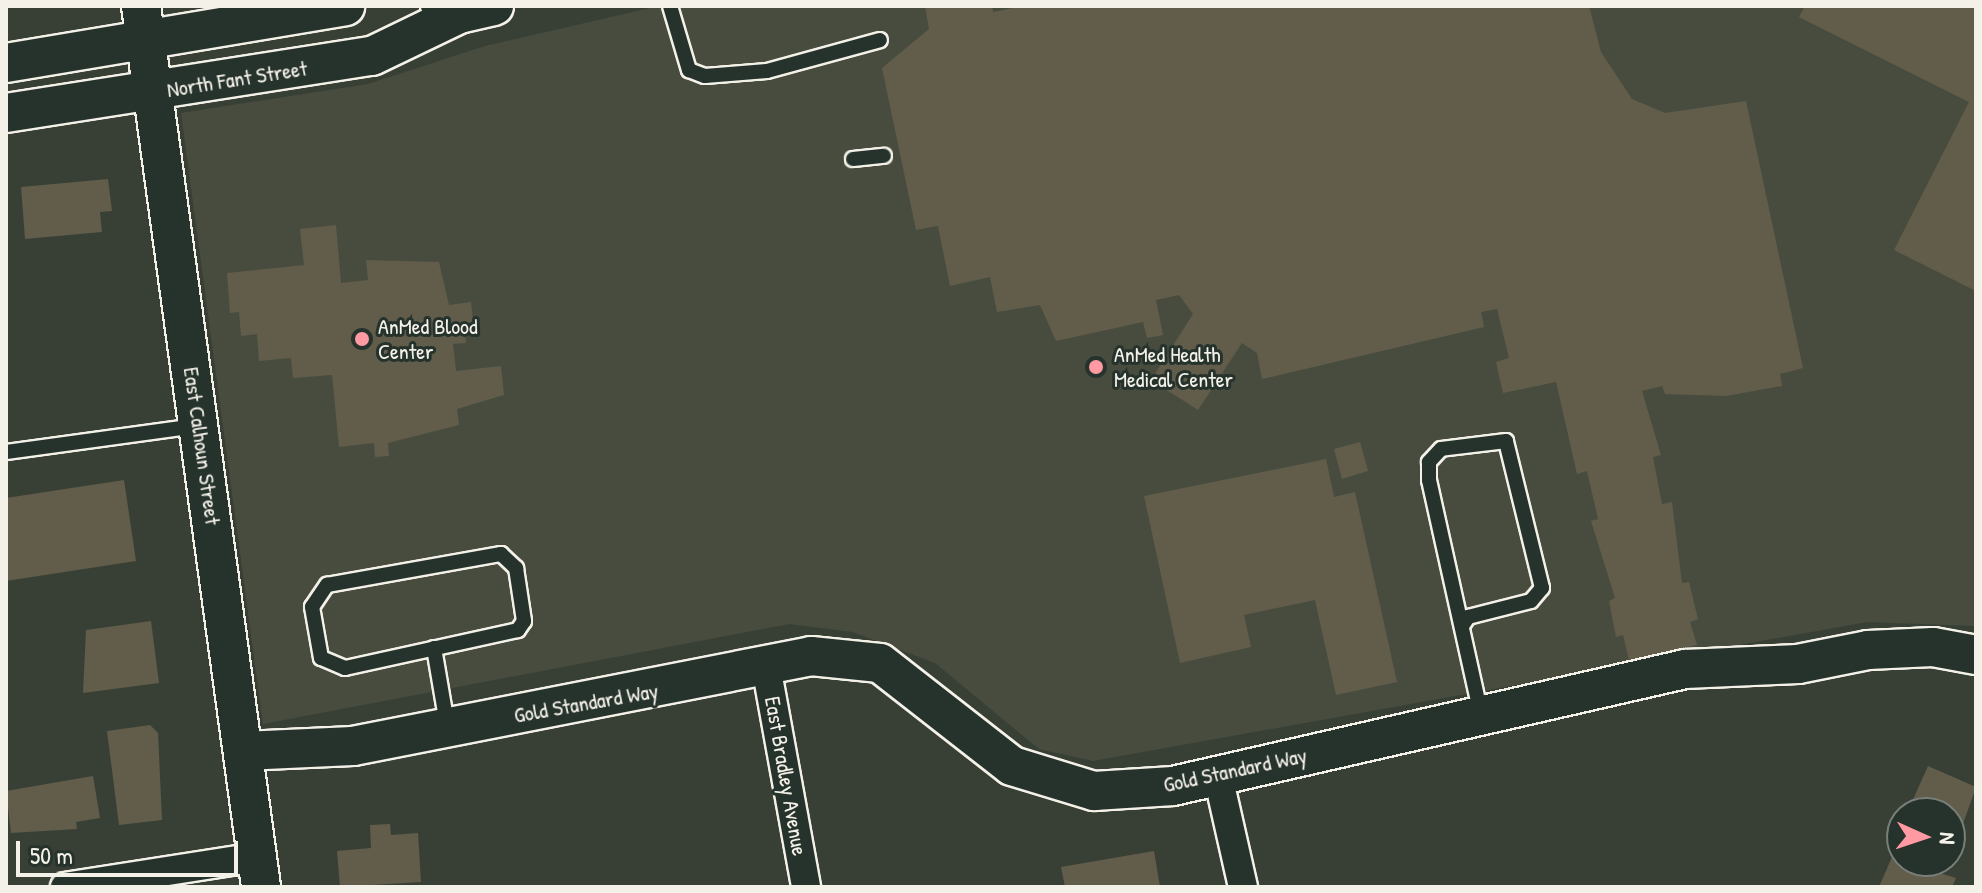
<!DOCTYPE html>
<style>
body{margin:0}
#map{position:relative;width:1982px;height:893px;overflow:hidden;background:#384036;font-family:"Patrick Hand",sans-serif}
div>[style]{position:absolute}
.built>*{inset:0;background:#484c3f}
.building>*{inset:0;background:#615d4a}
.roads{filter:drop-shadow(2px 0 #f4f1e8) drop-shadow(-2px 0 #f4f1e8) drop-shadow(0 2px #f4f1e8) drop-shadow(0 -2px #f4f1e8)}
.lane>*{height:14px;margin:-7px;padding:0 7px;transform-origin:7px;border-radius:7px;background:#26332d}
.street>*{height:28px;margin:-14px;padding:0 14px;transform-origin:14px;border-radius:14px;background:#26332d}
.secondary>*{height:38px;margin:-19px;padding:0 19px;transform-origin:19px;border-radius:19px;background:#26332d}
.dots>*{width:22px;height:22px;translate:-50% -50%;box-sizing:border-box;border:4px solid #26332d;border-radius:50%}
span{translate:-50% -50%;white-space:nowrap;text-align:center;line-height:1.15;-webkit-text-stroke:6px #26332d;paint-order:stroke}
.street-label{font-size:22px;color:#f4f1e8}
.poi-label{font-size:22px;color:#f4f1e8}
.left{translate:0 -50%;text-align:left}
.frame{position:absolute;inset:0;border:8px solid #f4f1e8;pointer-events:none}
.north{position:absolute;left:1886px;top:797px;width:80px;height:80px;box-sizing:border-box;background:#26332d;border:2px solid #787f78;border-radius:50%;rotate:93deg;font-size:22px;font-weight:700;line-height:32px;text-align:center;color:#f4f1e8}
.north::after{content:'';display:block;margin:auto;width:28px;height:36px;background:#ff9aa2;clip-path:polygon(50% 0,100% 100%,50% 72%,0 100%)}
.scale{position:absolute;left:16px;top:841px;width:222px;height:36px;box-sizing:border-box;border:4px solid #f4f1e8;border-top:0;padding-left:10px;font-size:24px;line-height:28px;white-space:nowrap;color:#f4f1e8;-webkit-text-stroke:6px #26332d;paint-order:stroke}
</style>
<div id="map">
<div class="built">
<div style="clip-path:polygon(659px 6px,1976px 6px,1976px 626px,1867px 622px,1093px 761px,1039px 749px,935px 663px,853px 632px,789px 624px,263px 724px,181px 113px,368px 84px,485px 46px)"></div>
</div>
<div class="building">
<div style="clip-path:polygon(925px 6px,992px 6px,993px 12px,1023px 6px,1589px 6px,1601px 52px,1632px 99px,1665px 113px,1746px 101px,1803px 368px,1780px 374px,1782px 386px,1726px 396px,1665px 394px,1662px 386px,1642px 391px,1661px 455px,1653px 457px,1662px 504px,1672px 502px,1682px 583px,1689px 582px,1698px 619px,1690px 622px,1697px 645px,1629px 660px,1623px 635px,1616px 637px,1609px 601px,1615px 598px,1591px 521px,1598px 519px,1587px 471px,1577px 474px,1556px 382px,1503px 393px,1496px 362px,1509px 358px,1497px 309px,1481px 312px,1484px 327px,1262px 379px,1257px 353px,1242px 343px,1198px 410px,1151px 380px,1193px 314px,1179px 295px,1156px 300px,1163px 335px,1147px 338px,1143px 322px,1056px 341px,1040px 305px,997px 312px,990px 277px,950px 286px,938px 226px,916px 230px,882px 68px,929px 29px)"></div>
<div style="clip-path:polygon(1805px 6px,1976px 6px,1976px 291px,1894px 250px,1969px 102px,1799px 17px)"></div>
<div style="clip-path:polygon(108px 179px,112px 211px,100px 212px,102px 232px,25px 239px,21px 187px)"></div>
<div style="clip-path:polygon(336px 225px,341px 283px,368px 280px,366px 260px,439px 262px,449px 305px,471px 302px,474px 329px,465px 329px,466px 343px,453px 344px,456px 371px,501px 366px,504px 395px,457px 409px,459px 425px,388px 443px,389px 456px,375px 457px,374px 443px,339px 447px,332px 375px,293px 378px,291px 358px,259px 361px,257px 334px,241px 336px,239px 312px,230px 313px,227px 273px,304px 265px,300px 229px)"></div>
<div style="clip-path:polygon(1360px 442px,1368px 471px,1342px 479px,1334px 449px)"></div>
<div style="clip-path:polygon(1326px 459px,1334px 497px,1355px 492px,1397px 682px,1336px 695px,1315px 600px,1244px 615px,1251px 647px,1180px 663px,1144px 496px)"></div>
<div style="clip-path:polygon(124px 480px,136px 561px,6px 581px,6px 498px)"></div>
<div style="clip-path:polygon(151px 621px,159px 683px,83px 693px,86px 630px)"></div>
<div style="clip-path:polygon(150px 725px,158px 733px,162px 820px,119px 825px,107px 731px)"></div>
<div style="clip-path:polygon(1928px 766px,1976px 787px,1950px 861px,1950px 813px,1907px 813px)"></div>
<div style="clip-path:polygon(93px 776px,100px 818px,76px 822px,77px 829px,11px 833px,6px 791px)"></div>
<div style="clip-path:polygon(390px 824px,391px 835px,418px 833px,421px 882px,340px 887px,337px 851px,371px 848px,370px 825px)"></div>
<div style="clip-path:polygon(1895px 850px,1902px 861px,1956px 878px,1952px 887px,1879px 887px)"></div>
<div style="clip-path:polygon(1154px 851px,1160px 887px,1065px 887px,1061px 867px)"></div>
</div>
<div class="roads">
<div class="lane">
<div style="left:428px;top:6px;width:1px;rotate:90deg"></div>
<div style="left:670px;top:6px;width:67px;rotate:73.5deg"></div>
<div style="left:689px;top:70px;width:17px;rotate:21deg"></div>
<div style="left:705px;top:76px;width:62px;rotate:-4.6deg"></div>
<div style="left:767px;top:71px;width:117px;rotate:-15.3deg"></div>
<div style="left:853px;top:159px;width:31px;rotate:-6deg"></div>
<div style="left:6px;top:452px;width:192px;rotate:-7.8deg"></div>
<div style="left:501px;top:554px;width:21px;rotate:43deg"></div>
<div style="left:516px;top:568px;width:54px;rotate:81.4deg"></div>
<div style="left:524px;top:621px;width:11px;rotate:124deg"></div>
<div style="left:518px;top:630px;width:177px;rotate:167.6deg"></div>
<div style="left:345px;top:668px;width:26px;rotate:-157deg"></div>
<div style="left:321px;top:658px;width:52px;rotate:-100deg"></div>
<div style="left:312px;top:607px;width:27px;rotate:-56deg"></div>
<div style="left:327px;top:585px;width:177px;rotate:-10.1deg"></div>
<div style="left:1462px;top:626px;width:11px;rotate:-56deg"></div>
<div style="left:1468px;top:617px;width:65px;rotate:-14.3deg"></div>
<div style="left:1531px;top:601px;width:17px;rotate:-50deg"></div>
<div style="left:1542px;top:588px;width:151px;rotate:-103.8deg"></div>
<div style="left:1506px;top:441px;width:65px;rotate:173deg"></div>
<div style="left:1441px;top:449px;width:18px;rotate:133deg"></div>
<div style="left:1429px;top:462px;width:18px;rotate:90deg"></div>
<div style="left:1429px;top:480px;width:241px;rotate:77.5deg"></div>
<div style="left:434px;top:648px;width:77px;rotate:80.3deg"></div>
</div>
<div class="street">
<div style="left:766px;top:666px;width:225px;rotate:79.7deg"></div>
<div style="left:1218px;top:776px;width:114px;rotate:77.3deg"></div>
<div style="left:65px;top:887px;width:194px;rotate:-8.9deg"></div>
</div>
<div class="secondary">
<div style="left:141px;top:6px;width:889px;rotate:82.24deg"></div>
<div style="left:6px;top:63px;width:344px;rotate:-9.5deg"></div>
<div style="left:6px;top:113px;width:370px;rotate:-8.9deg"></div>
<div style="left:372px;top:56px;width:97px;rotate:-25.8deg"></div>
<div style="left:459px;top:14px;width:36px;rotate:-13deg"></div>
<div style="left:243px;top:751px;width:110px;rotate:-2.6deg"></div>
<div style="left:353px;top:746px;width:467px;rotate:-11.1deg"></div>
<div style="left:811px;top:656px;width:69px;rotate:5.8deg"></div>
<div style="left:880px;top:663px;width:167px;rotate:38deg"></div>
<div style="left:1012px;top:766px;width:86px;rotate:17deg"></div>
<div style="left:1094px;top:791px;width:79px;rotate:-3.6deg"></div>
<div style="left:1173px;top:786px;width:525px;rotate:-12.87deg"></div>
<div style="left:1685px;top:669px;width:113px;rotate:-2.5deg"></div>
<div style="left:1798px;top:664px;width:71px;rotate:-11.3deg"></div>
<div style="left:1868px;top:650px;width:65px;rotate:-2.6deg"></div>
<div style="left:1933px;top:647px;width:44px;rotate:10.5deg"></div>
</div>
</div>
<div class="dots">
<div style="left:362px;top:339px;background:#ff9aa2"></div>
<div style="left:1096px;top:367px;background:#ff9aa2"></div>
</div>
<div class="street-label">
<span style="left:237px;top:79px;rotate:-9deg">North Fant Street</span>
<span style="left:202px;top:446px;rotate:82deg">East Calhoun Street</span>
<span style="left:586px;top:703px;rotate:-10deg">Gold Standard Way</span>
<span style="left:1235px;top:770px;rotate:-12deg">Gold Standard Way</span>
<span style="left:786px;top:776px;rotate:80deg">East Bradley Avenue</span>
</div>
<div class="poi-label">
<span class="left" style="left:378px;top:339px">AnMed Blood<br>Center</span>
<span class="left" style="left:1114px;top:367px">AnMed Health<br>Medical Center</span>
</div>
<div class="frame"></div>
<div class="north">N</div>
<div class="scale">50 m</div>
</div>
